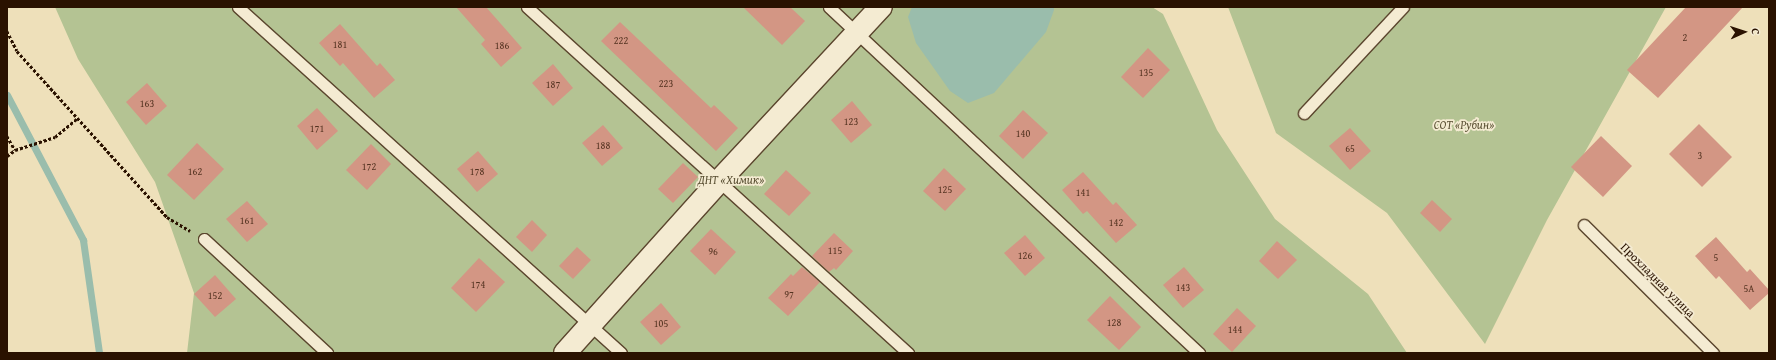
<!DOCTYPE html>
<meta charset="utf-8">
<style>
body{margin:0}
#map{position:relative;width:1776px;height:360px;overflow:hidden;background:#eee0ba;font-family:"Gentium Book Plus",serif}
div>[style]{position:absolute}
.green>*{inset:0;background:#b4c393}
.water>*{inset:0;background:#9abdac}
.stream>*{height:7px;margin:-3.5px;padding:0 3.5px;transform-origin:3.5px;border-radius:3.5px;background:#9abdac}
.building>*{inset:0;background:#d39684}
.path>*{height:2.5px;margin-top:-1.25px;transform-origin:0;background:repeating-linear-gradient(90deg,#2a1200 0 3px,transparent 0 5px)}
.roads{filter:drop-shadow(1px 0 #5b462e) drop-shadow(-1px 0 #5b462e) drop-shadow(0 1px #5b462e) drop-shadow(0 -1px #5b462e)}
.service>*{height:11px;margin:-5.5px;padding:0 5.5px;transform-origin:5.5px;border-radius:5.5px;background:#f4ebd2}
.minor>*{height:22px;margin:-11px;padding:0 11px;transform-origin:11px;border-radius:11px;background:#f4ebd2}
span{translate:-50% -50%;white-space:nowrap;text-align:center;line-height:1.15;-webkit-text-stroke:3.5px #f4ebd2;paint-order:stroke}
.number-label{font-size:10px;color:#543321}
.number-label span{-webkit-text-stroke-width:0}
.park-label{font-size:12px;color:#5a5033;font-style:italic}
.street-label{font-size:12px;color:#2a1200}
.frame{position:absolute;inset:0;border:8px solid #2a1200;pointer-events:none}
.north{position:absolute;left:1724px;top:12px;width:40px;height:40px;-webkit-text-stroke:3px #f4ebd2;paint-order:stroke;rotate:87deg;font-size:11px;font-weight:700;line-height:16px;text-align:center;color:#2a1200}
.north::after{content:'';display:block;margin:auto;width:14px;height:18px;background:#2a1200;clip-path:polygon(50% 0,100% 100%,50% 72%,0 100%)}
</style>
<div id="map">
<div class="green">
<div style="clip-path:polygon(55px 7px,1152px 7px,1163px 14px,1217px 130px,1275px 219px,1368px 294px,1407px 353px,187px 353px,194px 293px,155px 182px,78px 59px)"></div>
<div style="clip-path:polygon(1228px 7px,1666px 7px,1547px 220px,1485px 344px,1387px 213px,1276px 133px)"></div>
</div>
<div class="water">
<div style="clip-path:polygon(912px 7px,1054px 7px,1054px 10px,1046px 32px,994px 93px,968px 103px,950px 91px,916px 43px,908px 17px)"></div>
</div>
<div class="stream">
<div style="left:7px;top:95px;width:164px;rotate:62.3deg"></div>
<div style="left:83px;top:240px;width:114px;rotate:81.9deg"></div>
</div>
<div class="building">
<div style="clip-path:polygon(456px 7px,486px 7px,522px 48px,501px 67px,481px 44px,485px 40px)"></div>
<div style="clip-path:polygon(743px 7px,790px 7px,805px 21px,782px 45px)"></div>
<div style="clip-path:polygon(1686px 7px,1743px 7px,1658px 98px,1627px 70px)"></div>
<div style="clip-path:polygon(620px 22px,711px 108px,714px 105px,738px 128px,716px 151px,601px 41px)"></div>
<div style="clip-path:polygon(340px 24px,377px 66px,380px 63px,395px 80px,374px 98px,343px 63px,340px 66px,319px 43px)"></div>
<div style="clip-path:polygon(1148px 48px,1170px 70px,1143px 98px,1121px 77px)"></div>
<div style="clip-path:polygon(553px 64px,573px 88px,553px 106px,532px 83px)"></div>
<div style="clip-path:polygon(147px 83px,167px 106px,146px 125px,126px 102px)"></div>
<div style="clip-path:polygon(852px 101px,872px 125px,851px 143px,831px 120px)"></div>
<div style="clip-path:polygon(317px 108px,338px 131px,317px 150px,297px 126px)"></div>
<div style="clip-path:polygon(1023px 110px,1048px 133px,1023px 159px,999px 136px)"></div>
<div style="clip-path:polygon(1699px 124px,1732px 157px,1702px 187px,1669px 154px)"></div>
<div style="clip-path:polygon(603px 125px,623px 148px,602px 166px,582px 143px)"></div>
<div style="clip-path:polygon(1350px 128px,1371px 151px,1350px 170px,1329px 146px)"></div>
<div style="clip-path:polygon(1601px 136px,1632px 166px,1603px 197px,1571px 167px)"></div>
<div style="clip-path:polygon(197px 143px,224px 169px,194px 200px,167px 175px)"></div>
<div style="clip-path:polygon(371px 144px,391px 164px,367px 190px,346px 170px)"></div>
<div style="clip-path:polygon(478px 151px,498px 174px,477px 192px,457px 169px)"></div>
<div style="clip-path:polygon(683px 163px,698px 177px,673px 203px,658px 189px)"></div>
<div style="clip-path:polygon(944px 168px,966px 189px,945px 211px,923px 191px)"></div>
<div style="clip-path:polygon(786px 170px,811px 193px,789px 216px,764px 194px)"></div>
<div style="clip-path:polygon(1083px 172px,1113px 205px,1116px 202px,1137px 225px,1116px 243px,1087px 211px,1083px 214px,1062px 190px)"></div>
<div style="clip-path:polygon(1432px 200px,1452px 219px,1440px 232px,1420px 213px)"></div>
<div style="clip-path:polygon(247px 201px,268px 224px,247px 242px,226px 219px)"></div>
<div style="clip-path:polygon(532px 220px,547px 235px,532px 252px,516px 237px)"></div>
<div style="clip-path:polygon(711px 229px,736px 252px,715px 275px,690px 251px)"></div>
<div style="clip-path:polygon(834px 233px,853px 251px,836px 270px,834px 268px,829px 272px,812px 256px)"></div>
<div style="clip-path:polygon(1025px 235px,1045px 258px,1025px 276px,1004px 253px)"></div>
<div style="clip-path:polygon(1716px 237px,1747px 272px,1750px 269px,1769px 290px,1769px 293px,1750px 310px,1719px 276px,1716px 279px,1695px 256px)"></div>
<div style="clip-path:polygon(1277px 241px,1297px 260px,1278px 279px,1259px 261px)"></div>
<div style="clip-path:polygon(577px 247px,591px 260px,573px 279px,559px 266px)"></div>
<div style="clip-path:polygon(479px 258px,505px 282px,476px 312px,451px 288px)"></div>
<div style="clip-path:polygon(802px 267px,820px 282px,788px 316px,768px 298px,791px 274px,793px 276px)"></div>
<div style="clip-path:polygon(1184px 267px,1204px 290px,1183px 308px,1163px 285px)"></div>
<div style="clip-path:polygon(215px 275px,236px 299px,215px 317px,194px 294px)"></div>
<div style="clip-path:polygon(1110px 296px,1141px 327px,1119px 350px,1087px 320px)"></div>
<div style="clip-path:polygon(661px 303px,681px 327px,661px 345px,640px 322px)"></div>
<div style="clip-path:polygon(1237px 308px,1256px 326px,1232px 352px,1213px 334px)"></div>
</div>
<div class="path">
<div style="left:7px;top:31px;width:22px;rotate:63deg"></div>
<div style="left:17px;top:51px;width:224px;rotate:47.9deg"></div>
<div style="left:167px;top:217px;width:27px;rotate:31deg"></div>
<div style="left:7px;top:136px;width:16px;rotate:60deg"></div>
<div style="left:7px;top:156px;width:10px;rotate:-37deg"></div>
<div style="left:15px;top:150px;width:42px;rotate:-18deg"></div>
<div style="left:55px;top:137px;width:30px;rotate:-40deg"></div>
</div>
<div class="roads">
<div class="service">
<div style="left:238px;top:7px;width:516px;rotate:42.09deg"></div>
<div style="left:527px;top:7px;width:515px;rotate:42.24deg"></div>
<div style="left:829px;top:7px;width:507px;rotate:43.08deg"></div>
<div style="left:1304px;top:113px;width:145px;rotate:-47deg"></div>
<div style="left:1584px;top:225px;width:182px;rotate:44.8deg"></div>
<div style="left:204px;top:239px;width:168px;rotate:42.8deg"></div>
</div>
<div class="minor">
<div style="left:565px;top:353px;width:232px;rotate:-48.1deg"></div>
<div style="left:720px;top:180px;width:236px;rotate:-47.1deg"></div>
</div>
</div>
<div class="number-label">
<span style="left:1685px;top:38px">2</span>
<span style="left:621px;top:41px">222</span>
<span style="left:340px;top:45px">181</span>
<span style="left:502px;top:46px">186</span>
<span style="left:1146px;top:73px">135</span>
<span style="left:666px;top:84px">223</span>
<span style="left:553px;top:85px">187</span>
<span style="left:147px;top:104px">163</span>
<span style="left:851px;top:122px">123</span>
<span style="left:317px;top:129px">171</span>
<span style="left:1023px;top:134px">140</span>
<span style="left:603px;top:146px">188</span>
<span style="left:1350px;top:149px">65</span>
<span style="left:1700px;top:156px">3</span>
<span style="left:369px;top:167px">172</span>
<span style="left:195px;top:172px">162</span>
<span style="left:477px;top:172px">178</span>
<span style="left:945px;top:190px">125</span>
<span style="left:1083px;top:193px">141</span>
<span style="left:247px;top:221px">161</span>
<span style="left:1116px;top:223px">142</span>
<span style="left:835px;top:251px">115</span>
<span style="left:713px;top:252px">96</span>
<span style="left:1025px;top:256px">126</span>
<span style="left:1716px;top:258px">5</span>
<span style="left:478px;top:285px">174</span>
<span style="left:1183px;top:288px">143</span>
<span style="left:1749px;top:289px">5А</span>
<span style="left:789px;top:295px">97</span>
<span style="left:215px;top:296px">152</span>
<span style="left:1114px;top:323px">128</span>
<span style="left:661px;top:324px">105</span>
<span style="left:1235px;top:330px">144</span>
</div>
<div class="park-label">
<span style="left:1464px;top:125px">СОТ «Рубин»</span>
<span style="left:731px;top:180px">ДНТ «Химик»</span>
</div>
<div class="street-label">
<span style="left:1658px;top:280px;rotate:45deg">Прохладная улица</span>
</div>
<div class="frame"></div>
<div class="north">С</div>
</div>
